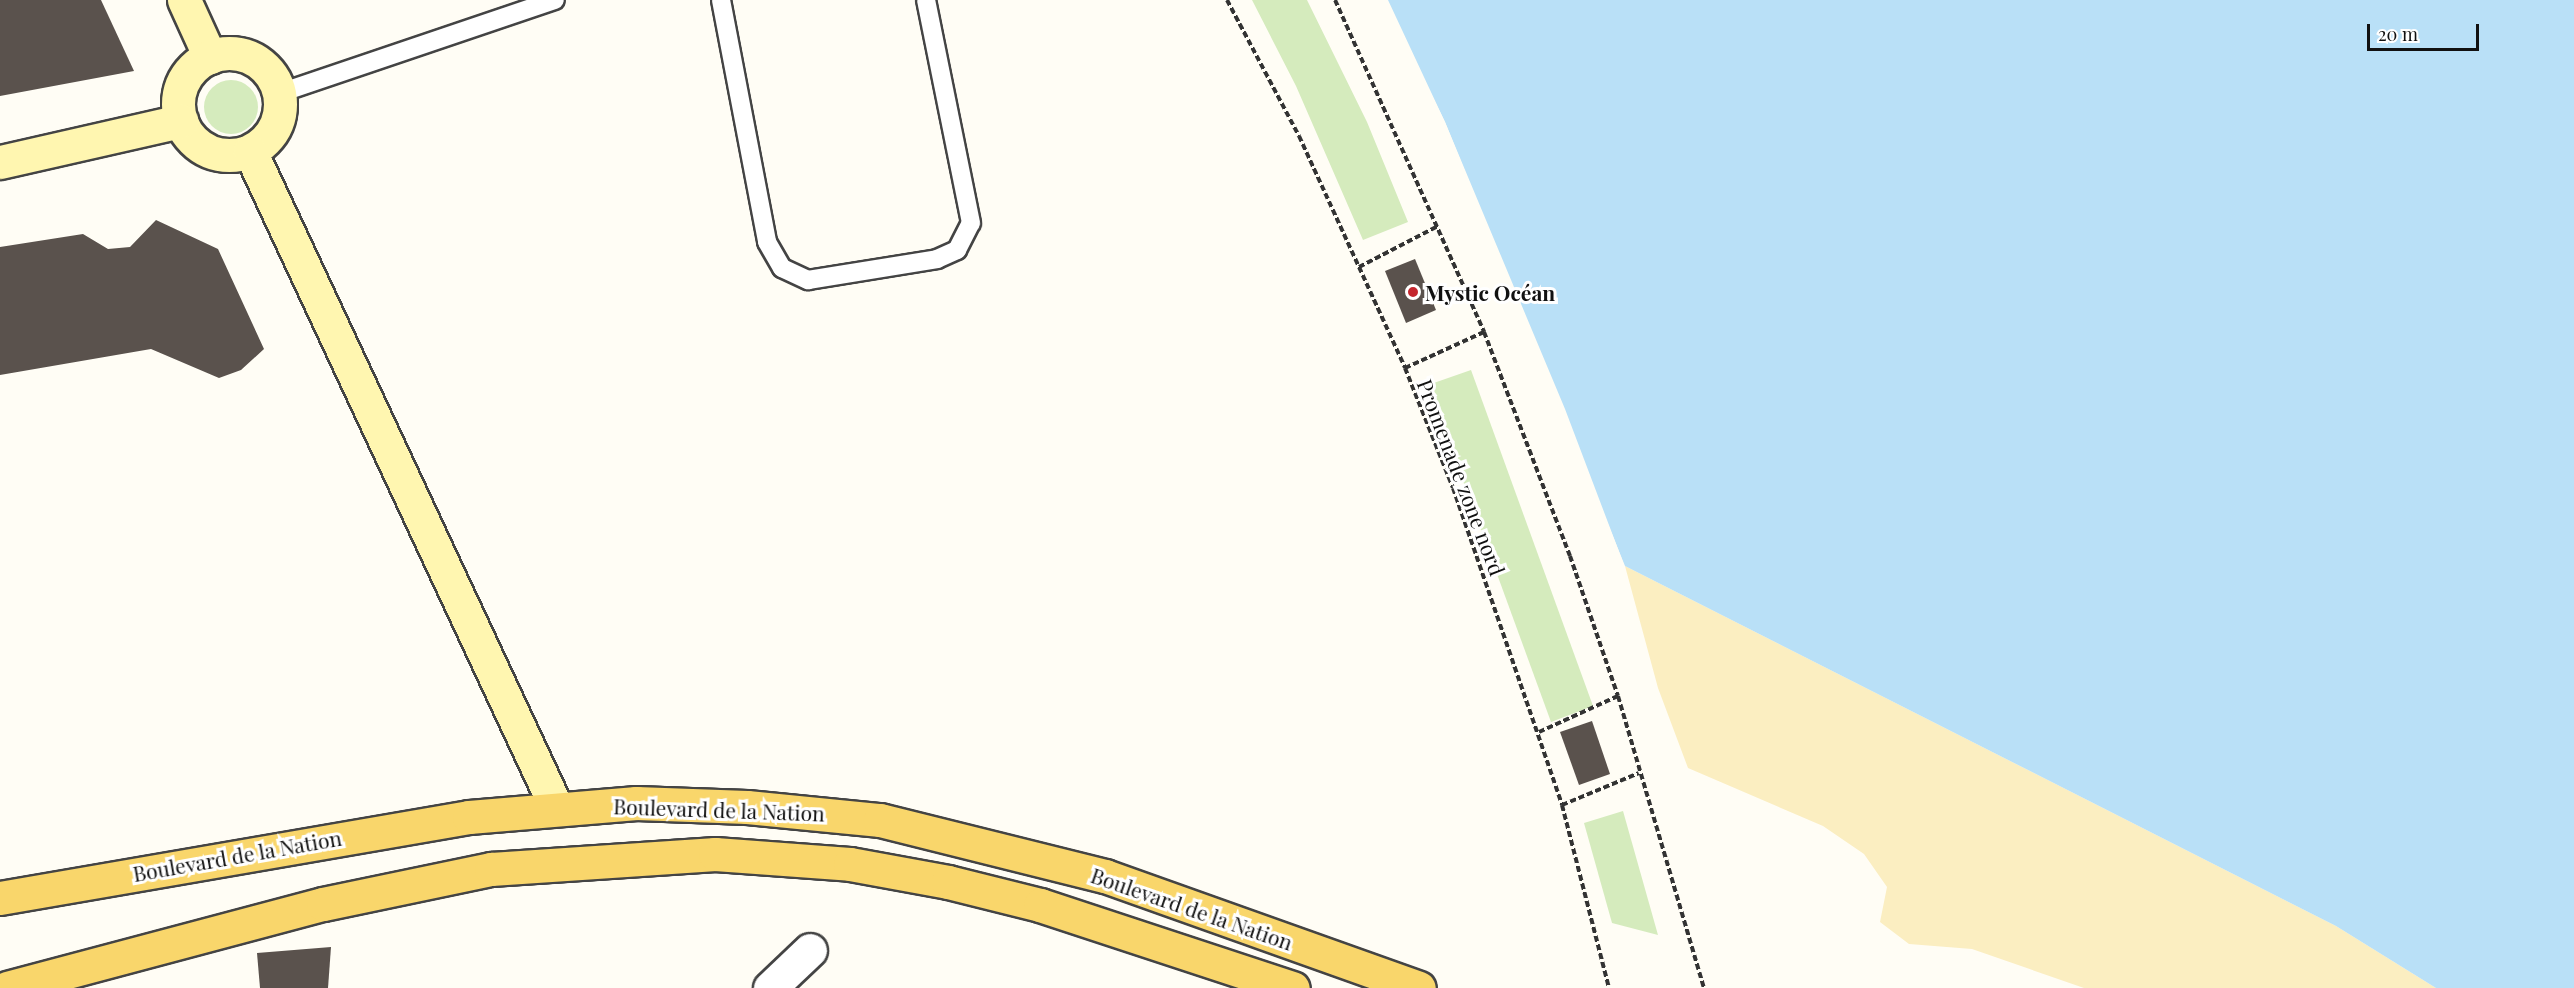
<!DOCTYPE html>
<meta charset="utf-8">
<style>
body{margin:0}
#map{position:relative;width:2574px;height:988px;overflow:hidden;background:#fffdf5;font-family:"Playfair Display",serif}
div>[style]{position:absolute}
.green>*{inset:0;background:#d5ebbd}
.round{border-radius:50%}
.sand>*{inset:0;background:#fbeec1}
.water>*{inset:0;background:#b9e0f7}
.pier>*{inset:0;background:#fffdf5}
.building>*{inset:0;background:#5a524d}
.path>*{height:4px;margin-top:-2px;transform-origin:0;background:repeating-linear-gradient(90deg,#333 0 6px,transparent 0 9px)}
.roads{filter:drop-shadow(2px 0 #444) drop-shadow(-2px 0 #444) drop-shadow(0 2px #444) drop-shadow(0 -2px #444)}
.lane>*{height:18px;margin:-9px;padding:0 9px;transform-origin:9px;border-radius:9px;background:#fff}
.street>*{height:33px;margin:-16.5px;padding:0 16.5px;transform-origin:16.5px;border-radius:16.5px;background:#fff}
.secondary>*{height:33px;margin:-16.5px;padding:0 16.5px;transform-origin:16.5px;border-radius:16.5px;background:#fff6b0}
.secondary>.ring{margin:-16.5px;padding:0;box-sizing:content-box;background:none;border:33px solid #fff6b0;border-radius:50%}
.primary>*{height:33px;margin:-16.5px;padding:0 16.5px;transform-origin:16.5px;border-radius:16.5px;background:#f9d66b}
.dots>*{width:16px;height:16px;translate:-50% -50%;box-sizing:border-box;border:3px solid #fff;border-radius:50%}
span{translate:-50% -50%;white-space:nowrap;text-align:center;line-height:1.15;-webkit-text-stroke:6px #fff;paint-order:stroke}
.poi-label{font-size:21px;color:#111;font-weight:700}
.left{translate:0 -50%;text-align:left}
.street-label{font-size:21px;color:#111}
.scale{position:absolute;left:2367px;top:24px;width:112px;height:27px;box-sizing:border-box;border:3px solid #111;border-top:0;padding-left:8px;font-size:18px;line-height:21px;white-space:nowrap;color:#111;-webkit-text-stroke:4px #fff;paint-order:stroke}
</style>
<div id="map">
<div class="green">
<div style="clip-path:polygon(1252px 0,1307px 0,1367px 122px,1408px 222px,1363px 240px,1296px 86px)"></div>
<div class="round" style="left:204px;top:80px;width:54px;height:54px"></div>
<div style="clip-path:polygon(1471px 370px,1593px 706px,1551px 722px,1428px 385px)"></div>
<div style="clip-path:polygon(1623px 811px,1658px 935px,1612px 923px,1584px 823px)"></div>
</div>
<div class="sand">
<div style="clip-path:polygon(1625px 566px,2336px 926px,2436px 988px,2084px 988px,1972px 949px,1909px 944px,1880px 922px,1887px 887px,1864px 854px,1823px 826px,1688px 768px,1658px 688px)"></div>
</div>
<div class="water">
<div style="clip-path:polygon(1388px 0,2574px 0,2574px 988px,2436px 988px,2336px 926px,1625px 566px,1445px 122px)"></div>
</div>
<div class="pier">
<div style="clip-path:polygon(1385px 0,1445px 122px,1565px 409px,1626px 570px,1442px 123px)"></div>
</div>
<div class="building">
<div style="clip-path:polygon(0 0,101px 0,134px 71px,0 96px)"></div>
<div style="clip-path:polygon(156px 220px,218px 249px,264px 349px,241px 370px,219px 378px,151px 349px,0 375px,0 247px,83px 234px,108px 249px,130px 247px)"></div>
<div style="clip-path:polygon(1415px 259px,1436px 310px,1406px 323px,1385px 271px)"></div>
<div style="clip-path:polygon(1592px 721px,1610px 774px,1579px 785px,1560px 732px)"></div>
<div style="clip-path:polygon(331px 947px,328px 988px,260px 988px,257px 953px)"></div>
</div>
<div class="path">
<div style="left:1227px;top:0;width:154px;rotate:62.1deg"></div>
<div style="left:1299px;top:136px;width:255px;rotate:65.4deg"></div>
<div style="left:1405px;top:368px;width:129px;rotate:68.2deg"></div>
<div style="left:1453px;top:488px;width:335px;rotate:71deg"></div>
<div style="left:1562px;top:805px;width:189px;rotate:75.6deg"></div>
<div style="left:1335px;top:0;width:364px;rotate:65.8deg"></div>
<div style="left:1484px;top:332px;width:240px;rotate:69deg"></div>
<div style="left:1570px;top:556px;width:148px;rotate:71.1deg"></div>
<div style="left:1618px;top:696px;width:304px;rotate:73.6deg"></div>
<div style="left:1359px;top:267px;width:89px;rotate:-27.4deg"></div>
<div style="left:1405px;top:368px;width:87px;rotate:-24.5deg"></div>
<div style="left:1539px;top:732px;width:87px;rotate:-24.5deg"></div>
<div style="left:1562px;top:805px;width:83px;rotate:-22.6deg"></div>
</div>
<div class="roads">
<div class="lane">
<div style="left:721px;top:0;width:246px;rotate:79.2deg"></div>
<div style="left:767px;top:242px;width:30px;rotate:60deg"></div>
<div style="left:782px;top:268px;width:29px;rotate:25deg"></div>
<div style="left:808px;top:280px;width:131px;rotate:-9.2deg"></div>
<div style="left:937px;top:259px;width:22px;rotate:-24deg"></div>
<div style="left:957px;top:250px;width:30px;rotate:-63deg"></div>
<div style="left:971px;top:223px;width:227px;rotate:-101.4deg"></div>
<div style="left:280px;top:93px;width:290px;rotate:-18.7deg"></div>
</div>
<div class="street">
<div style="left:770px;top:988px;width:55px;rotate:-43.5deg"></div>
</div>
<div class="secondary">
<div style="left:184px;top:0;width:63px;rotate:65.5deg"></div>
<div class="ring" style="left:178px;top:53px;width:69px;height:69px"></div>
<div style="left:250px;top:151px;width:724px;rotate:64.99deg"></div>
<div style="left:0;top:162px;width:186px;rotate:-12.8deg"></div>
</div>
<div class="primary">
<div style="left:0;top:898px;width:476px;rotate:-9.8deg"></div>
<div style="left:469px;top:817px;width:168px;rotate:-4.8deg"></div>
<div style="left:636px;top:803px;width:111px;rotate:2.1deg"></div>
<div style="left:747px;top:807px;width:134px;rotate:5.6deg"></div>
<div style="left:880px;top:820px;width:232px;rotate:14deg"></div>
<div style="left:1105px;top:876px;width:333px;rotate:19.6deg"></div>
<div style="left:7px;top:988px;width:327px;rotate:-14.9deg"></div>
<div style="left:323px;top:904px;width:172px;rotate:-11.8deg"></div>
<div style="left:491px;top:869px;width:225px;rotate:-3.8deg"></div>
<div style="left:715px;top:854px;width:135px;rotate:4.2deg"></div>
<div style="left:850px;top:864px;width:100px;rotate:10.4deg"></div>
<div style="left:948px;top:882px;width:95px;rotate:14deg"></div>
<div style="left:1040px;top:905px;width:266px;rotate:18.2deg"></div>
</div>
</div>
<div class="dots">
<div style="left:1413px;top:292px;background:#c4262e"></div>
</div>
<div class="poi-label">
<span class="left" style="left:1425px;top:292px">Mystic Océan</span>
</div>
<div class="street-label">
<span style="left:1462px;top:477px;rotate:69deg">Promenade zone nord</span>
<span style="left:719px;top:809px;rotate:2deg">Boulevard de la Nation</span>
<span style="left:237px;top:855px;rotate:-10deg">Boulevard de la Nation</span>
<span style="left:1192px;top:908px;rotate:19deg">Boulevard de la Nation</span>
</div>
<div class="scale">20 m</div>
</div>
